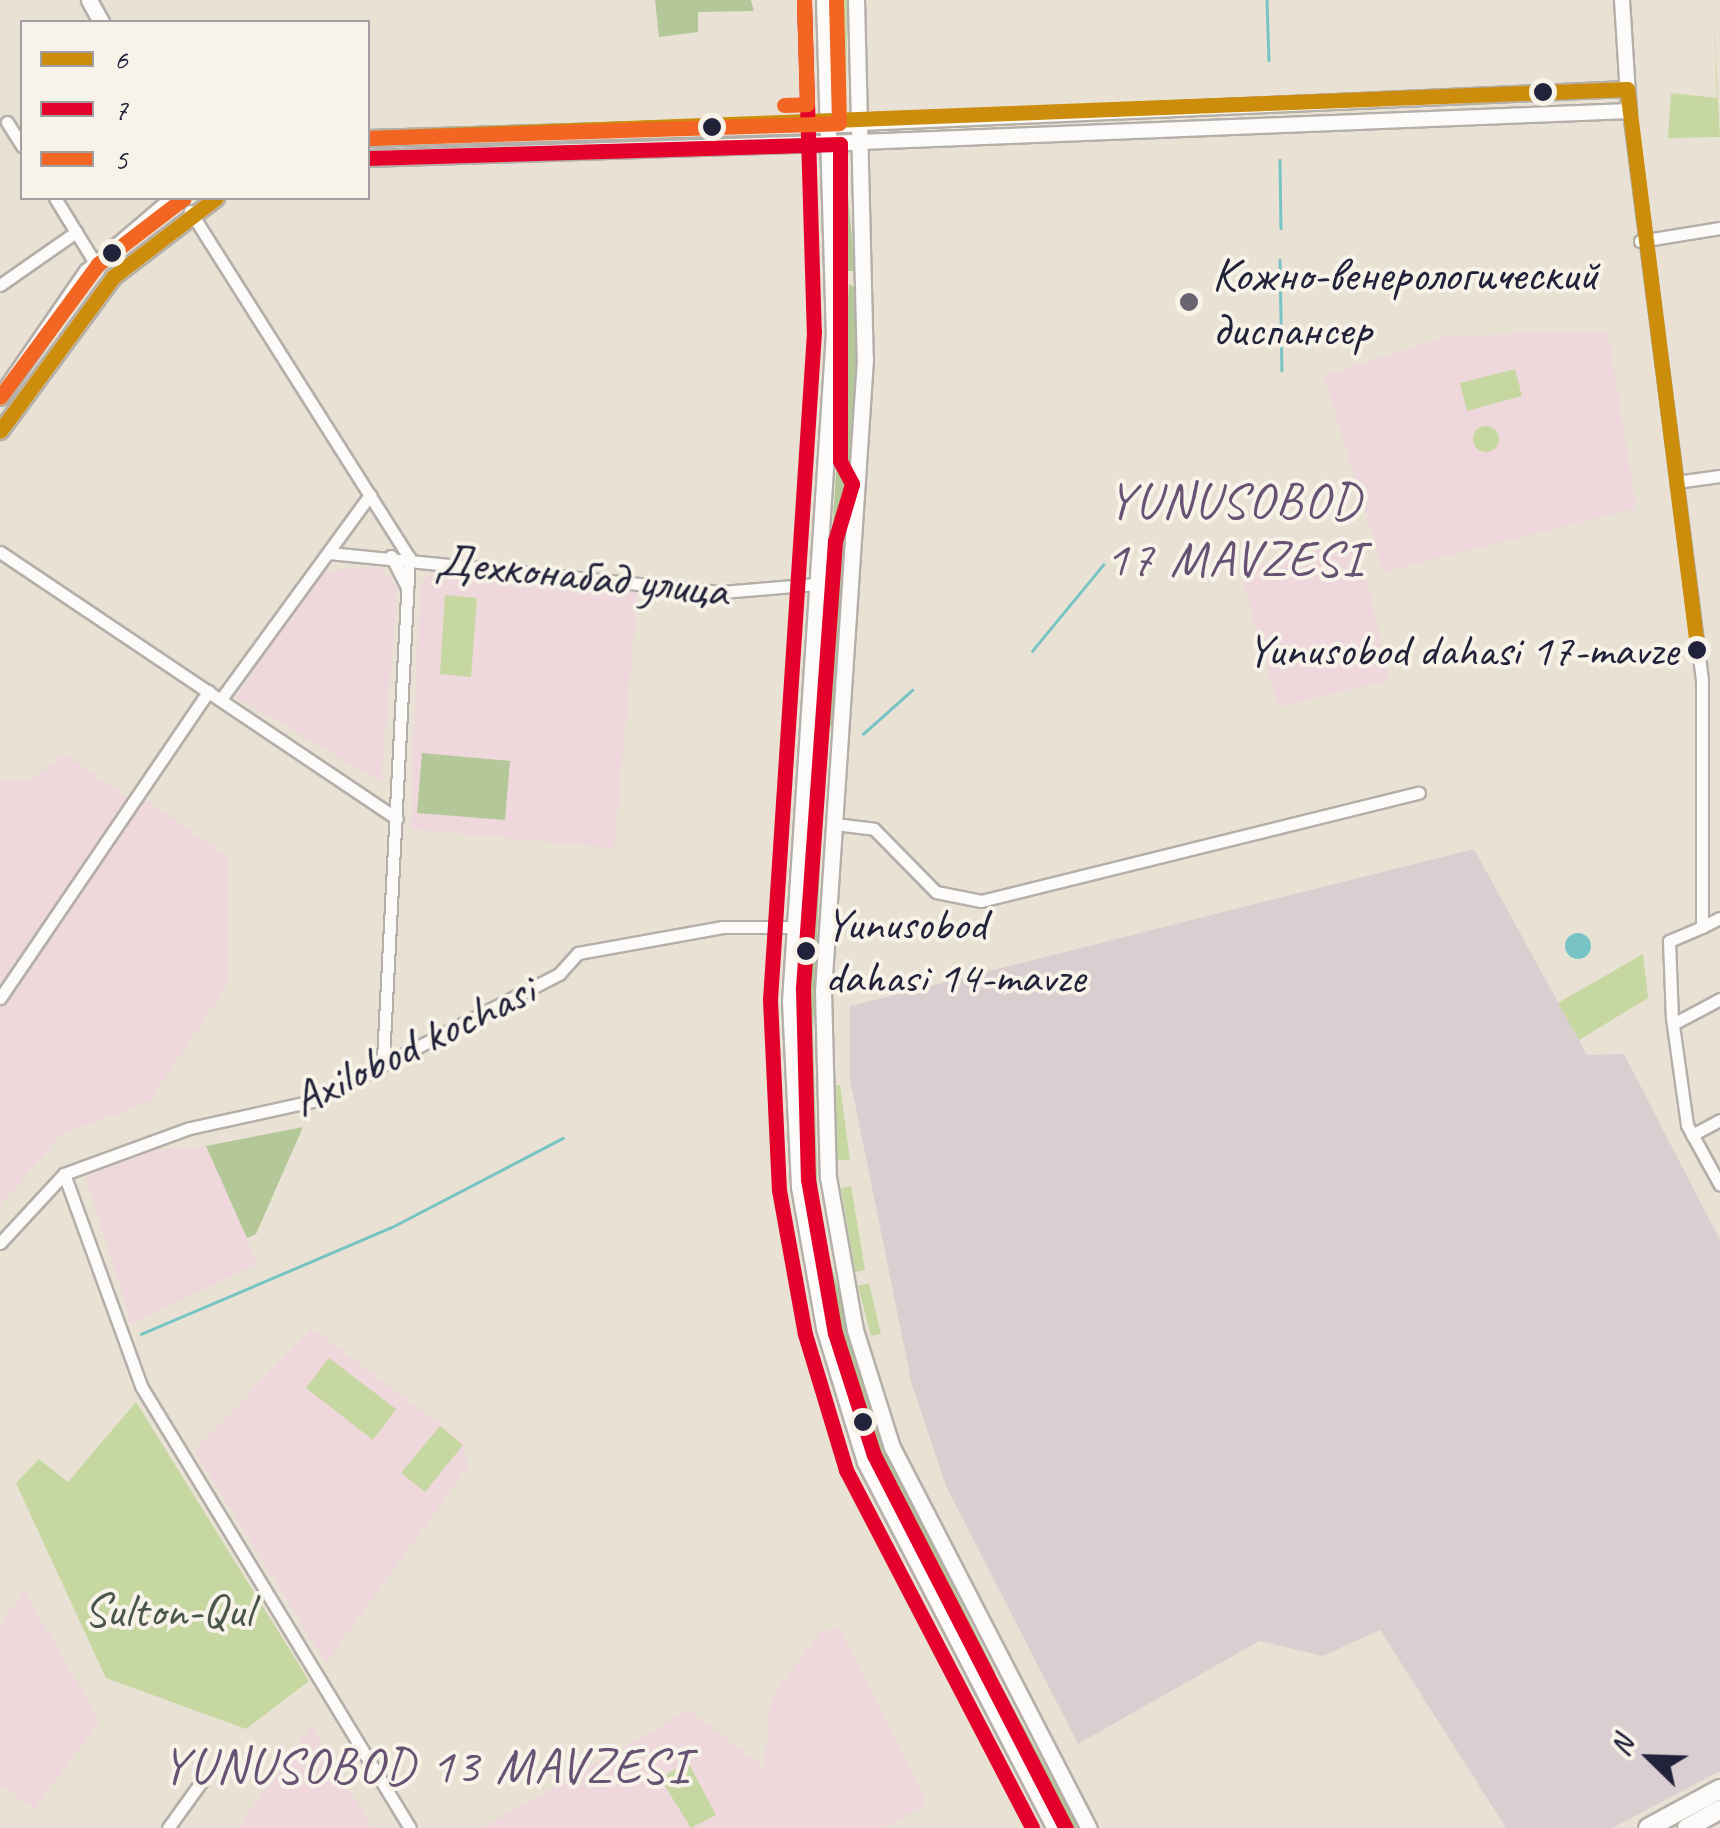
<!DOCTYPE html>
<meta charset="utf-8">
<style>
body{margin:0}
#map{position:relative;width:1720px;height:1828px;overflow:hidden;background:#e9e2d4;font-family:Caveat,sans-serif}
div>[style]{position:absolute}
.built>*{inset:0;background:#eed8db}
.industrial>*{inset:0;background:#dbced1}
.green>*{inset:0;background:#c6d7a1}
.round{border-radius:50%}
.forest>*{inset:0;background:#b3c799}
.water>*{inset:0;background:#78c4c5}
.stream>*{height:2.5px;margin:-1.25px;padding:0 1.25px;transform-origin:1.25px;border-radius:1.25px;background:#78c4c5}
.roads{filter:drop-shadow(2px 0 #b4afa9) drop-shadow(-2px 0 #b4afa9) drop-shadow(0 2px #b4afa9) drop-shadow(0 -2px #b4afa9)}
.minor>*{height:11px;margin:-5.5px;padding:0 5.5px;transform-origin:5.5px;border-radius:5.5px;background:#fcfbf9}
.tertiary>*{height:14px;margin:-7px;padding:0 7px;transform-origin:7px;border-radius:7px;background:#fcfbf9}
.secondary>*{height:15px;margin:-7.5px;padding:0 7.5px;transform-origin:7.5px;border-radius:7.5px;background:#fcfbf9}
.primary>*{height:18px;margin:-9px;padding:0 9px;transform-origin:9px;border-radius:9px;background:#fcfbf9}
.bus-1>*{height:15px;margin:-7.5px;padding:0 7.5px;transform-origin:7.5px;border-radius:7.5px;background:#cc8c0c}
.bus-2>*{height:15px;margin:-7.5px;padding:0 7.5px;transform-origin:7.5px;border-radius:7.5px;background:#e4002b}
.bus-3>*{height:15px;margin:-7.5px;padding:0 7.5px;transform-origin:7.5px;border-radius:7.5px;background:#f26522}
.dots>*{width:28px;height:28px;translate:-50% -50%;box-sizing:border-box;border:5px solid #f7f3e8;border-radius:50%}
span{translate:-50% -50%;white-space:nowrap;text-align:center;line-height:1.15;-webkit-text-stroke:8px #f7f3e8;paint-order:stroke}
.bus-label{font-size:46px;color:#22223b}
.right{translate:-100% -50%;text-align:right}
.left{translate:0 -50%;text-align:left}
.poi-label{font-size:48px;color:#22223b}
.street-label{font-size:48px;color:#22223b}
.park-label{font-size:48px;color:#4a564d}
.neighbourhood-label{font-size:50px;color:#675274;letter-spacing:2.5px}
.legend{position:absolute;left:20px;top:20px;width:350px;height:180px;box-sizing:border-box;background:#f7f3e8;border:2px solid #a29fa3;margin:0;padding:12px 18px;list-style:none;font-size:30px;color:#22223b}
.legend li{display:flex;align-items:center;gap:20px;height:50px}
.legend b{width:50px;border:2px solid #a29fa3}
.north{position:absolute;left:1600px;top:1708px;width:100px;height:100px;-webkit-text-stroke:8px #f7f3e8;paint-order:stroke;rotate:293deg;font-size:28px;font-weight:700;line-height:40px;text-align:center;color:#22223b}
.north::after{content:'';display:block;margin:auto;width:35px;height:45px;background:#22223b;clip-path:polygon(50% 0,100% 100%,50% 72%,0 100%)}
</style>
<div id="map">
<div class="built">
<div style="clip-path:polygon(1608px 331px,1636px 508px,1383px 572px,1324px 376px,1448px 336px)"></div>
<div style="clip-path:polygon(1357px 539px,1390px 680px,1278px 707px,1240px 570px)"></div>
<div style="clip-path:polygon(377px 566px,398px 587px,381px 782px,236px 697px,319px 572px)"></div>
<div style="clip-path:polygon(437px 568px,638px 592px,614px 848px,410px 829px,420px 584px)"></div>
<div style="clip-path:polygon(65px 754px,129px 799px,0 984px,0 779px,33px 779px)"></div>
<div style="clip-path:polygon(145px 799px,228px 857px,227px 986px,149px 1102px,62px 1134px,0 1206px,0 1006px)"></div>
<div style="clip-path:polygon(206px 1146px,258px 1263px,132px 1325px,84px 1172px,110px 1154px)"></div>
<div style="clip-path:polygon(312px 1328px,464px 1443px,467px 1468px,326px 1663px,194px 1450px)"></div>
<div style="clip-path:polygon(24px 1591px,100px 1721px,34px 1809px,0 1785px,0 1625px)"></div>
<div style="clip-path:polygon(838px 1627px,927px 1804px,883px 1828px,482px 1828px,689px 1710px,764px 1767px,771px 1698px,820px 1633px)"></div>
<div style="clip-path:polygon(311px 1726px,373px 1828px,237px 1828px)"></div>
</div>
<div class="industrial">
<div style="clip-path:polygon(1474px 849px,1587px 1055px,1624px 1054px,1720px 1240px,1720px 1771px,1612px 1828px,1506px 1828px,1380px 1630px,1323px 1656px,1259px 1641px,1078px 1744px,946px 1486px,912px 1385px,850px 1079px,850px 1006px)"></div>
</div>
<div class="green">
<div style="clip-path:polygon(833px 0,847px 0,846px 120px,836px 108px)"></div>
<div style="clip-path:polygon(1713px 0,1720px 137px,1668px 138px,1671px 93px,1717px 98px)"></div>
<div style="clip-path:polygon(1515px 369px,1522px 396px,1467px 411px,1460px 383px)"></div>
<div class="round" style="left:1473px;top:426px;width:26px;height:26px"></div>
<div style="clip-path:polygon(445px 595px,477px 598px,471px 677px,440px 674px)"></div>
<div style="clip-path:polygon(1643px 954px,1648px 998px,1579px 1040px,1558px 1003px)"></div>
<div style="clip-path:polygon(834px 1085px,840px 1085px,850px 1160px,837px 1160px)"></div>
<div style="clip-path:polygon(851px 1186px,865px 1270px,855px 1272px,841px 1188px)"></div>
<div style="clip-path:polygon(869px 1283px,881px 1334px,871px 1336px,858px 1286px)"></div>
<div style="clip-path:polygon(329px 1358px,396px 1409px,373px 1440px,306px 1388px)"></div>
<div style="clip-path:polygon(136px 1402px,309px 1681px,246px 1729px,106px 1678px,16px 1483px,39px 1459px,68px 1482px)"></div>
<div style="clip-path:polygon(440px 1426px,463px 1445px,425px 1492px,401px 1473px)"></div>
<div style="clip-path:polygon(688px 1762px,716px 1815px,691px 1828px,660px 1778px)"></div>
</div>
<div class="forest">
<div style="clip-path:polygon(655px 0,751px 0,754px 11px,698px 12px,698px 32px,659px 37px)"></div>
<div style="clip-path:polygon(838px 152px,844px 152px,855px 271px,842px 271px)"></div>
<div style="clip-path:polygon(849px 284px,857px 289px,855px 400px,833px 724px,826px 731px,819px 723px)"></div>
<div style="clip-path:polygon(825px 747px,813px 1033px,818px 1208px,804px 1155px,801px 1031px,817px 751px)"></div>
<div style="clip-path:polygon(422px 753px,510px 761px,505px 820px,417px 813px)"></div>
<div style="clip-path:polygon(303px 1127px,256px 1234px,247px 1238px,206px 1146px)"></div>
<div style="clip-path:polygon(820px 1225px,883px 1446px,995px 1672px,990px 1678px,862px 1430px,822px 1275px)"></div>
<div style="clip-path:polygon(997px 1690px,1004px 1691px,1079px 1828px,1063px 1828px,993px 1698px)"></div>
</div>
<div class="water">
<div class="round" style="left:1565px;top:933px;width:26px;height:26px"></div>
</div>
<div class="stream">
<div style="left:1267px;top:0;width:60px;rotate:88.1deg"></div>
<div style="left:1280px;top:160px;width:68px;rotate:89.2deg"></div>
<div style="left:1280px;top:260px;width:110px;rotate:89deg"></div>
<div style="left:1032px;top:651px;width:112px;rotate:-50.5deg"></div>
<div style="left:863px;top:734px;width:66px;rotate:-41.9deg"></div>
<div style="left:141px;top:1334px;width:271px;rotate:-23.1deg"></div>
<div style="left:390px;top:1228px;width:195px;rotate:-27.5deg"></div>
</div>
<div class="roads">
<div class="minor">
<div style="left:1629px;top:111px;width:574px;rotate:82.69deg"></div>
<div style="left:1702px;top:680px;width:247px;rotate:90deg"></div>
<div style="left:1702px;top:927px;width:36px;rotate:157deg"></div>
<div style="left:1669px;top:941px;width:77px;rotate:87.8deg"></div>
<div style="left:1672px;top:1018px;width:108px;rotate:82deg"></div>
<div style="left:1687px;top:1125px;width:68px;rotate:61.2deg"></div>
<div style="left:7px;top:122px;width:28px;rotate:58deg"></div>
<div style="left:55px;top:198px;width:76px;rotate:58.4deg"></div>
<div style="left:190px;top:211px;width:409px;rotate:57.7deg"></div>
<div style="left:409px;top:557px;width:503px;rotate:92.96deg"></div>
<div style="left:1640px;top:241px;width:81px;rotate:-9.2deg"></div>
<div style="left:0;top:285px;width:93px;rotate:-34.9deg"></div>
<div style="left:1676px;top:482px;width:44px;rotate:-7.8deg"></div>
<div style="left:0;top:552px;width:478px;rotate:33.9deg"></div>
<div style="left:329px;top:553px;width:395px;rotate:5.7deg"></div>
<div style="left:722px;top:592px;width:95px;rotate:-4.8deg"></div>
<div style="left:391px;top:556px;width:36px;rotate:63deg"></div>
<div style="left:221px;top:699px;width:253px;rotate:-53.9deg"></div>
<div style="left:835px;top:824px;width:39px;rotate:7deg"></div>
<div style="left:874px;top:829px;width:88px;rotate:45.5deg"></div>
<div style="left:936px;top:892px;width:46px;rotate:11.3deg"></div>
<div style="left:981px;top:901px;width:451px;rotate:-13.9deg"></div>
<div style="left:1702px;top:927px;width:20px;rotate:-27deg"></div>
<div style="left:0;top:998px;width:371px;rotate:-55.8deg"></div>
<div style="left:1673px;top:1024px;width:53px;rotate:-28deg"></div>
<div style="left:1692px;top:1135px;width:32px;rotate:-28deg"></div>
<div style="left:64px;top:1174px;width:226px;rotate:70deg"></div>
<div style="left:141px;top:1386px;width:517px;rotate:58.68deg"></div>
<div style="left:0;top:1243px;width:94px;rotate:-47.2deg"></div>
<div style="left:64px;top:1174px;width:134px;rotate:-20.1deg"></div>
<div style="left:190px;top:1128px;width:126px;rotate:-12.4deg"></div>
<div style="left:313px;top:1101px;width:277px;rotate:-27.3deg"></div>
<div style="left:559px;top:974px;width:28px;rotate:-48deg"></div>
<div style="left:578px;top:953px;width:147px;rotate:-10.2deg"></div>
<div style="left:723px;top:927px;width:72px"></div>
<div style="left:168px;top:1828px;width:57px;rotate:-54.3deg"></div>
</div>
<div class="tertiary">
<div style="left:860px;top:123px;width:768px;rotate:-2.54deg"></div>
<div style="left:860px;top:142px;width:770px;rotate:-2.31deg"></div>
<div style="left:1629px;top:111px;width:111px;rotate:-93.6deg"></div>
</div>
<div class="secondary">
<div style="left:89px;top:0;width:25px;rotate:61deg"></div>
<div style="left:824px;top:0;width:332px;rotate:88.3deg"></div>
<div style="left:834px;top:332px;width:670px;rotate:93.76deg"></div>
<div style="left:790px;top:1001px;width:186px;rotate:87.2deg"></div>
<div style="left:799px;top:1187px;width:143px;rotate:79.9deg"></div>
<div style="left:824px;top:1328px;width:140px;rotate:73deg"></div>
<div style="left:865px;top:1462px;width:412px;rotate:62.6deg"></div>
<div style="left:856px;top:0;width:359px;rotate:88.6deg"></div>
<div style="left:865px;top:359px;width:633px;rotate:93.8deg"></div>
<div style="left:823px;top:991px;width:186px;rotate:88.5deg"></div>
<div style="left:828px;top:1177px;width:155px;rotate:80deg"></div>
<div style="left:855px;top:1330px;width:123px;rotate:72.5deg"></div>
<div style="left:892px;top:1447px;width:429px;rotate:62.7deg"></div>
<div style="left:368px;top:138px;width:492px;rotate:-1.7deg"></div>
<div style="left:368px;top:158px;width:492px;rotate:-1.9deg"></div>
<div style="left:0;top:397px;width:153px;rotate:-55.4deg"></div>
<div style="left:87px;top:271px;width:113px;rotate:-40.3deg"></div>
<div style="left:0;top:431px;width:191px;rotate:-53.7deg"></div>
<div style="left:113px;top:277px;width:130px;rotate:-37.5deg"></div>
</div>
<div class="primary">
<div style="left:1648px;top:1828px;width:82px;rotate:-28.4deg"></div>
<div style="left:1687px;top:1828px;width:38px;rotate:-29deg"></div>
</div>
</div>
<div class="bus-1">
<div style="left:368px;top:138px;width:1260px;rotate:-2.23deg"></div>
<div style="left:1627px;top:89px;width:569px;rotate:82.84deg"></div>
<div style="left:0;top:431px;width:191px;rotate:-53.7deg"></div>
<div style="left:113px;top:277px;width:130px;rotate:-37.5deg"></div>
</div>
<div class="bus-2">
<div style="left:804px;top:1px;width:331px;rotate:88.3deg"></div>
<div style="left:814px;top:332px;width:669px;rotate:93.77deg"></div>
<div style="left:770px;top:1000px;width:190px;rotate:87.3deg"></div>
<div style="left:779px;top:1190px;width:146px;rotate:79.8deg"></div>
<div style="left:805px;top:1334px;width:142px;rotate:73.2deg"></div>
<div style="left:846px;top:1470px;width:403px;rotate:62.5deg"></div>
<div style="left:369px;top:158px;width:471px;rotate:-1.7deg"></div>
<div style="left:840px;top:144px;width:317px;rotate:90deg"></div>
<div style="left:840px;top:461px;width:26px;rotate:62deg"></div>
<div style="left:852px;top:484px;width:59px;rotate:106.6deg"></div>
<div style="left:835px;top:541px;width:450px;rotate:94.1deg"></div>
<div style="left:803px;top:990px;width:189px;rotate:88.5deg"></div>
<div style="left:808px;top:1179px;width:156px;rotate:80.1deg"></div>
<div style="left:835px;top:1333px;width:128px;rotate:72.3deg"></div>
<div style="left:874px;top:1455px;width:420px;rotate:62.8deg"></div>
</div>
<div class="bus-3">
<div style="left:784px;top:105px;width:23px;rotate:-2deg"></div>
<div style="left:807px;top:104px;width:103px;rotate:-91.7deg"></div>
<div style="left:368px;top:138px;width:471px;rotate:-1.8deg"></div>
<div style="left:839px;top:123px;width:122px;rotate:-91.4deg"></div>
<div style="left:0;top:397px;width:165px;rotate:-53.6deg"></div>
<div style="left:98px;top:264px;width:108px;rotate:-37.5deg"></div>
</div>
<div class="dots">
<div style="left:1543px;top:92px;background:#22223b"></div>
<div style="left:712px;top:127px;background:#22223b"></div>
<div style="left:112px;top:253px;background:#22223b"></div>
<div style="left:1189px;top:302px;background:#686571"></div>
<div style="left:1697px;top:650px;background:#22223b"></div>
<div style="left:806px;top:951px;background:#22223b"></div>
<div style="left:863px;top:1422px;background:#22223b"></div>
</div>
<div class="bus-label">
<span class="right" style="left:1678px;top:650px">Yunusobod dahasi 17-mavze</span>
<span class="left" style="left:825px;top:951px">Yunusobod<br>dahasi 14-mavze</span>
</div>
<div class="poi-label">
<span class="left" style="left:1212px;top:302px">Кожно-венерологический<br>диспансер</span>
</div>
<div class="street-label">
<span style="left:582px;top:575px;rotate:6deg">Дехконабад улица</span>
<span style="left:413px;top:1045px;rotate:-26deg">Axilobod kochasi</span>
</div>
<div class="park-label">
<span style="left:168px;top:1611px">Sulton-Qul</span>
</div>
<div class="neighbourhood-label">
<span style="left:1235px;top:529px">YUNUSOBOD<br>17 MAVZESI</span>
<span style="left:426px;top:1766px">YUNUSOBOD 13 MAVZESI</span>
</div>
<ul class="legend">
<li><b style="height:12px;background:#cc8c0c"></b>6</li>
<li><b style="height:12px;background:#e4002b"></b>7</li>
<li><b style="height:12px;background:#f26522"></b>5</li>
</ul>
<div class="north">N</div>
</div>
